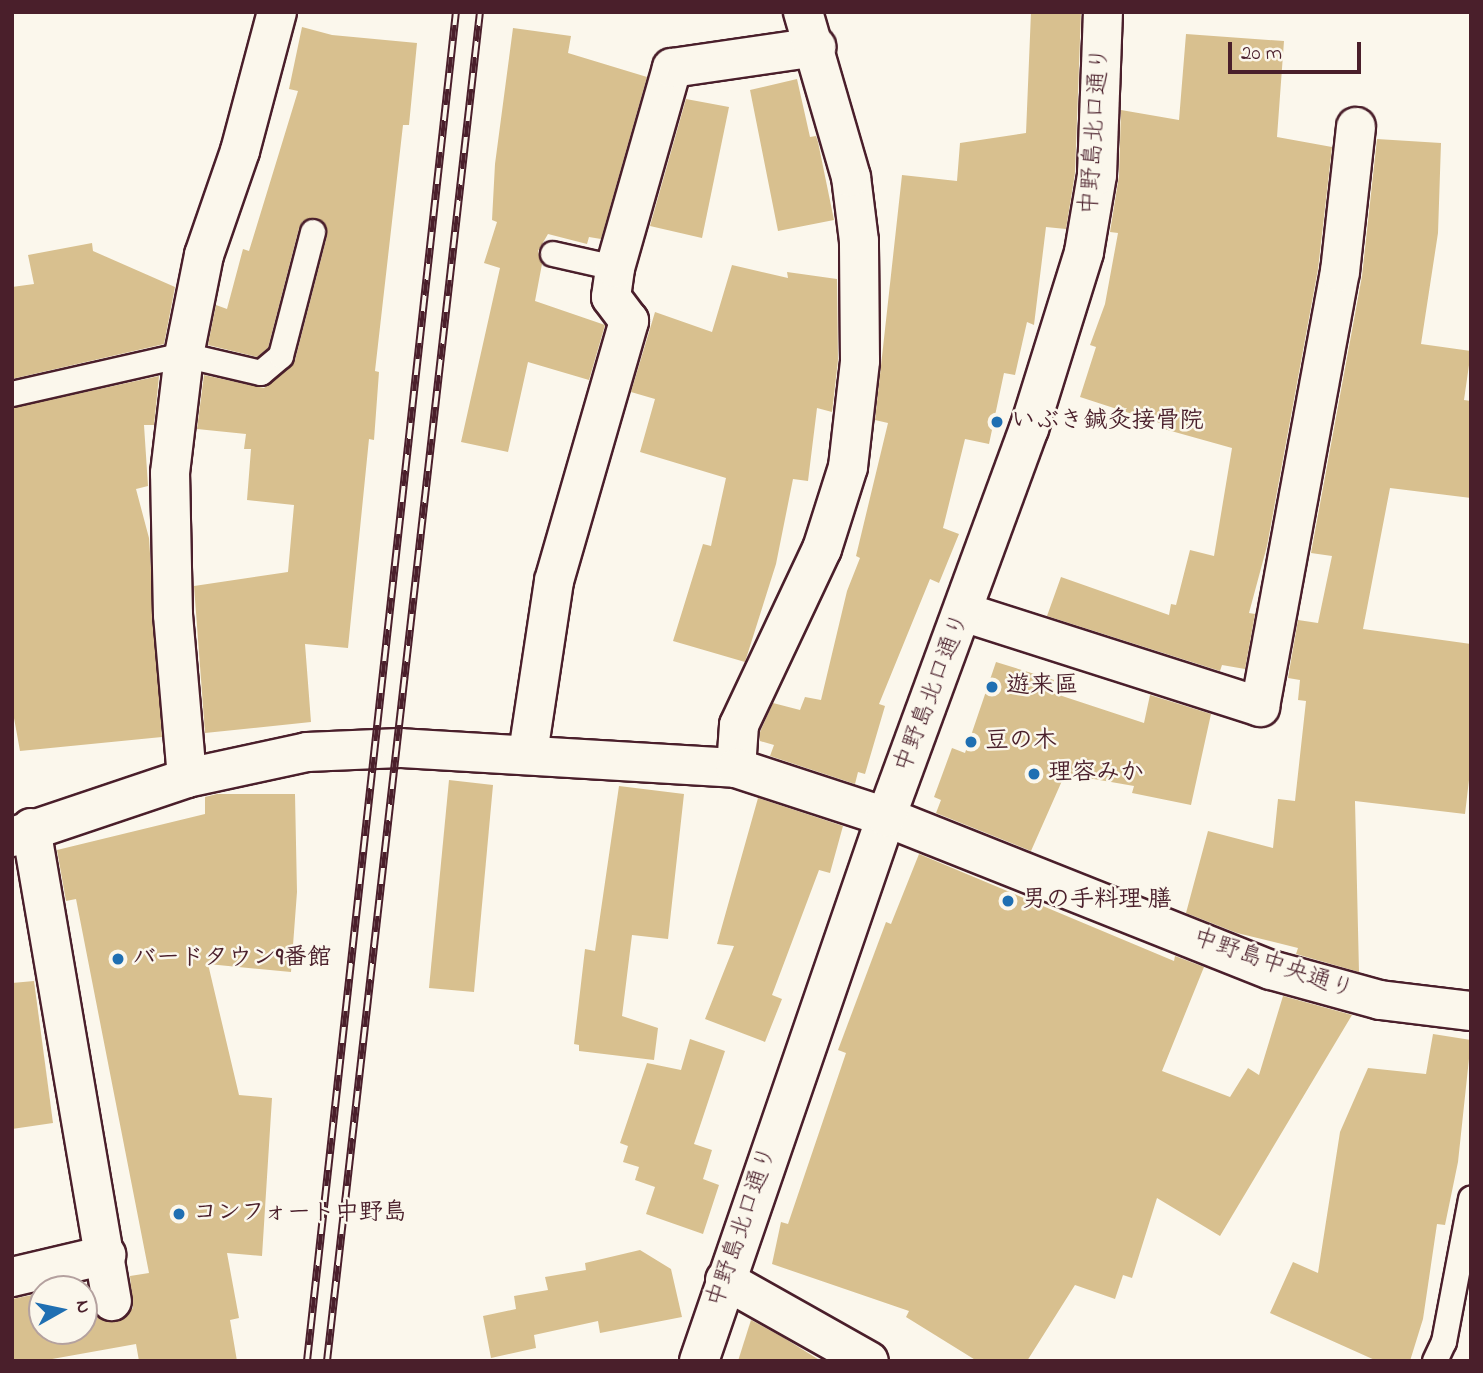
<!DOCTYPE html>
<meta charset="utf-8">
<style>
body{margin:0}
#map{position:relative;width:1483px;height:1373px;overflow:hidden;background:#fbf7ec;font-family:"Indie Flower","Klee One",sans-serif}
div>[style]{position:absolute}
.building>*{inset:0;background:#d8c08f}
.roads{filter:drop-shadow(2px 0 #4a1f2b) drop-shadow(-2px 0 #4a1f2b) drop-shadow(0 2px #4a1f2b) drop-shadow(0 -2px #4a1f2b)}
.lane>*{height:24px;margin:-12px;padding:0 12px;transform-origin:12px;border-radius:12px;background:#fbf7ec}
.street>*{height:38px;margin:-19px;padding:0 19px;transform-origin:19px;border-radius:19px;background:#fbf7ec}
.secondary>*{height:38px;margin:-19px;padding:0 19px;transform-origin:19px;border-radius:19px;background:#fbf7ec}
.rail>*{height:8px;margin-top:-4px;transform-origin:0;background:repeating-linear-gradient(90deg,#fbf7ec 0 16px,#4a1f2b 0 32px);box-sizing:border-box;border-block:2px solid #4a1f2b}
.dots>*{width:19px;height:19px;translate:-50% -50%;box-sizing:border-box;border:4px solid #fbf7ec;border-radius:50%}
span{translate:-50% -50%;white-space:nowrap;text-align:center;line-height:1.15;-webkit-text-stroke:5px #fbf7ec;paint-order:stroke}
.street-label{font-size:24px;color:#4a1f2b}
.poi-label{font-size:24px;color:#4a1f2b;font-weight:700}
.left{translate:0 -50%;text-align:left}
.frame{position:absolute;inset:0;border:14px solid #4a1f2b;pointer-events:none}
.north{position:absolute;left:28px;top:1275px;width:70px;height:70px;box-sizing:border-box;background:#fbf7ec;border:2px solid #b4a19f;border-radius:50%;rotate:81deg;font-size:19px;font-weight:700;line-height:28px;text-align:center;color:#4a1f2b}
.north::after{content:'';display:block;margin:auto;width:24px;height:32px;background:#1f6fb2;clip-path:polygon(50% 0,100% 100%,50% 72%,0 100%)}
.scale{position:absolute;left:1228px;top:42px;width:133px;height:32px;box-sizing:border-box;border:4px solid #4a1f2b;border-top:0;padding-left:9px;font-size:21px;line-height:24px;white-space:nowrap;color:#4a1f2b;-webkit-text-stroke:5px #fbf7ec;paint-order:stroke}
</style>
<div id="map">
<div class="building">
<div style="clip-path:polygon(1031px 12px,1081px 12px,1075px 173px,1066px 229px,1046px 227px,1034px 325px,1027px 322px,1015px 375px,1004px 373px,989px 444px,965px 439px,943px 528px,959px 534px,939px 583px,930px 579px,879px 704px,885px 706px,865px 774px,858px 772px,855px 784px,770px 756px,774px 745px,760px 741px,760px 732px,773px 703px,800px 710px,805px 697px,821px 700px,847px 591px,860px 558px,856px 556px,888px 423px,875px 420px,902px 175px,957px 181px,960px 143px,1026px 133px)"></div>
<div style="clip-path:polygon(302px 27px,332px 35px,417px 43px,409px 125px,403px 125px,375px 371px,379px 372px,374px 440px,369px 439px,348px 648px,305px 644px,311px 722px,205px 733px,194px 586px,288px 572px,294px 505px,247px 500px,251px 449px,244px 449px,246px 434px,197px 429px,204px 375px,264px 388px,295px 360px,327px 236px,324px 222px,316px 218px,303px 221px,299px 228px,268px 348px,257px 357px,208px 345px,216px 305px,227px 309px,243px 249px,249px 251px,298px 91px,289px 89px)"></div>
<div style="clip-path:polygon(513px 28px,571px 36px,568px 53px,647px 77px,601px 239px,589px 237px,587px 244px,548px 234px,538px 251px,542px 264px,535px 301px,605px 325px,589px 380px,528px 362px,508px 452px,461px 442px,500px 268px,484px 263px,497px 222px,492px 220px,495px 164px)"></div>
<div style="clip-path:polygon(1186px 34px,1284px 41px,1277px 137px,1332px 147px,1318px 269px,1267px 546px,1249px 613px,1255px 614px,1245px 669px,1222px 665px,1220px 671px,1047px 616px,1061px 577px,1169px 615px,1171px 604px,1176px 605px,1190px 550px,1214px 556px,1232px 448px,1164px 429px,1166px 425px,1080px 397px,1096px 347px,1090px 345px,1105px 304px,1118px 233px,1110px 232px,1119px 176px,1121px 110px,1179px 120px)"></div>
<div style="clip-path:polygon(797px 79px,810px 137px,816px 136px,818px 142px,834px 220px,778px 231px,750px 90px)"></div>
<div style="clip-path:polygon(686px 99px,729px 107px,702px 238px,650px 226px)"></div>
<div style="clip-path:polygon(1377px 139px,1441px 143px,1438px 233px,1421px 344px,1471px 351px,1464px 400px,1471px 401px,1471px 498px,1390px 488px,1363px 629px,1471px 644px,1471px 763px,1465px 814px,1355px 801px,1359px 972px,1296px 954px,1298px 948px,1237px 933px,1186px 913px,1208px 831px,1273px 848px,1278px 799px,1295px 801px,1306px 701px,1298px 700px,1300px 680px,1288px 678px,1298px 620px,1318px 623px,1332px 556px,1311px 553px,1362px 276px)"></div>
<div style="clip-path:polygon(92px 243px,93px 251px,175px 287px,164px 344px,12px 379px,12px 287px,34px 284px,28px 255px)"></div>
<div style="clip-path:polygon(732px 265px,788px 278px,787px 272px,837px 279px,838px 360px,832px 412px,817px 408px,808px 481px,793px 479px,776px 564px,745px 662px,673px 641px,703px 544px,711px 546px,726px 478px,640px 452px,655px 399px,631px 392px,655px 312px,712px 332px)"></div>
<div style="clip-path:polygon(159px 376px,154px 425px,144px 425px,148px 486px,136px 489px,149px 538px,162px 737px,20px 751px,12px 707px,12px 408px)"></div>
<div style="clip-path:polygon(996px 662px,1054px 680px,1050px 692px,1144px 723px,1150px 695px,1211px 714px,1191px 805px,1132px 793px,1134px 786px,1065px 774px,1031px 851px,936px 813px,941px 800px,934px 797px,952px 748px,965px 753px)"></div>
<div style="clip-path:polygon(449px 780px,493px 785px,474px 992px,429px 988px)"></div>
<div style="clip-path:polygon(619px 786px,684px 794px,668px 939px,632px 935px,622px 1016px,658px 1028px,654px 1060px,579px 1051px,579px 1045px,574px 1044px,585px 949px,595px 951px)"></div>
<div style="clip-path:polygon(217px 794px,295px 794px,297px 892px,291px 972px,208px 964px,239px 1095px,272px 1098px,262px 1256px,227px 1253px,239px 1318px,230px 1320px,237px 1361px,139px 1361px,136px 1344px,41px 1361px,12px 1361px,12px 1299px,42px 1293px,42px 1331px,84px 1331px,84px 1289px,63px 1289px,87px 1284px,95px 1314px,116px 1322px,133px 1308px,130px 1276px,149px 1273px,76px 899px,66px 901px,57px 850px,205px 814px,205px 797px)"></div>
<div style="clip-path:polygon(758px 798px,843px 826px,830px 873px,819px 870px,772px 995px,782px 999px,765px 1042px,705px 1019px,734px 946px,717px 944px)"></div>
<div style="clip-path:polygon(919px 854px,1174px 961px,1175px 956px,1204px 967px,1162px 1071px,1230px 1097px,1248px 1068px,1259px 1075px,1283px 996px,1352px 1015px,1220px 1236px,1157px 1198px,1132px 1278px,1123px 1275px,1115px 1299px,1075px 1285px,1027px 1361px,977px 1361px,906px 1317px,909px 1311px,772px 1264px,781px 1222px,788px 1224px,846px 1053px,838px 1050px,886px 922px,891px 924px)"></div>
<div style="clip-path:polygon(34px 981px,53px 1123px,12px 1129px,12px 983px)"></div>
<div style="clip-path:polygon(1433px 1034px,1471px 1040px,1458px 1162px,1445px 1225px,1437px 1224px,1423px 1319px,1410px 1361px,1377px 1361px,1270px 1313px,1293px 1262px,1318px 1273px,1340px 1132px,1368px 1068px,1426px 1074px)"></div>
<div style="clip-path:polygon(690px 1039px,725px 1051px,694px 1144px,712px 1150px,703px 1179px,719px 1185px,703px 1234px,646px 1214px,655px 1187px,635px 1180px,639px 1167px,623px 1162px,628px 1146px,620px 1143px,647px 1063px,681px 1070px)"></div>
<div style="clip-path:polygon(640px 1250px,671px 1269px,682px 1317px,600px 1333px,598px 1321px,534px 1335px,536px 1348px,491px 1358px,483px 1316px,516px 1309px,514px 1296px,548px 1290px,545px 1277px,586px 1270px,585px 1263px)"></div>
<div style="clip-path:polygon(751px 1320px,784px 1338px,821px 1361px,738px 1361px)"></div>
</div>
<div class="roads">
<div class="lane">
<div style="left:553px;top:254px;width:64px;rotate:12.7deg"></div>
<div style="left:12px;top:394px;width:176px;rotate:-12.8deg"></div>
<div style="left:184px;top:355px;width:79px;rotate:13.2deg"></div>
<div style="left:261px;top:373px;width:26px;rotate:-40deg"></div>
<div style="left:281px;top:356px;width:128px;rotate:-75.5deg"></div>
<div style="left:1435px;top:1361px;width:21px;rotate:-65deg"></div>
<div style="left:1444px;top:1342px;width:146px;rotate:-79.3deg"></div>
</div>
<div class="street">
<div style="left:963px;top:612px;width:312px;rotate:17.7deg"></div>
<div style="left:1260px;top:707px;width:442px;rotate:-79.6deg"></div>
<div style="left:1340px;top:272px;width:146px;rotate:-83.7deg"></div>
<div style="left:528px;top:753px;width:174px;rotate:-81.4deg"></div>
<div style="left:554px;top:581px;width:271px;rotate:-73.9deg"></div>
<div style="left:629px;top:321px;width:30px;rotate:-127deg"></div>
<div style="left:611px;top:297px;width:29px;rotate:-82deg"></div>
<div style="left:615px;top:268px;width:208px;rotate:-74.1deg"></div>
<div style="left:672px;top:68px;width:146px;rotate:-8.3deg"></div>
<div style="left:736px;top:768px;width:43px;rotate:-86deg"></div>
<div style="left:739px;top:725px;width:195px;rotate:-64.8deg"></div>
<div style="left:822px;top:549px;width:86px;rotate:-72.4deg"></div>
<div style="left:848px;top:467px;width:107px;rotate:-83.5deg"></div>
<div style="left:860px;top:361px;width:120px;rotate:-90.5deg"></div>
<div style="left:859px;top:241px;width:64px;rotate:-97.1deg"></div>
<div style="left:851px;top:177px;width:172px;rotate:-106.2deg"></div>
<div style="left:187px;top:778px;width:164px;rotate:-94.9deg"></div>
<div style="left:173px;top:615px;width:142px;rotate:-91.2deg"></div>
<div style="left:170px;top:473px;width:119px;rotate:-83.2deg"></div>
<div style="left:184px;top:355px;width:102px;rotate:-78.7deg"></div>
<div style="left:204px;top:255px;width:110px;rotate:-70.9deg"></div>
<div style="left:240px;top:151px;width:144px;rotate:-75.1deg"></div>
<div style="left:31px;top:828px;width:480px;rotate:80.3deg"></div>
<div style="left:12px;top:837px;width:185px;rotate:-18.6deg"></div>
<div style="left:187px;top:778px;width:123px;rotate:-12.2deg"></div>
<div style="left:307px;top:752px;width:93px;rotate:-2.5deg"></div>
<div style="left:400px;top:748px;width:337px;rotate:3.4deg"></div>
<div style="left:736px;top:768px;width:158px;rotate:18.1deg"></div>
<div style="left:886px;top:817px;width:414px;rotate:21.7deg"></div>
<div style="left:1271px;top:970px;width:113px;rotate:15.4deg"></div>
<div style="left:1380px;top:1000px;width:92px;rotate:6.9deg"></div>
<div style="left:12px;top:1277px;width:97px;rotate:-13.2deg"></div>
<div style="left:725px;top:1280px;width:165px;rotate:29.4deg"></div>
</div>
<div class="secondary">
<div style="left:699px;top:1361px;width:575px;rotate:-71.03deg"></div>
<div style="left:886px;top:817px;width:414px;rotate:-69.8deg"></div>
<div style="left:1029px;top:429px;width:185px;rotate:-72.7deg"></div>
<div style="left:1084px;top:252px;width:78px;rotate:-80.4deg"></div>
<div style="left:1097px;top:175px;width:163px;rotate:-87.9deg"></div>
</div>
</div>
<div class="rail">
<div style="left:307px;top:1361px;width:1357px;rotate:-83.7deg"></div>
<div style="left:327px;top:1361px;width:1358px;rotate:-83.53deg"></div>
</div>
<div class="dots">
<div style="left:997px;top:422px;background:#1f6fb2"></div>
<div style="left:992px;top:687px;background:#1f6fb2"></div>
<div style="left:971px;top:742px;background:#1f6fb2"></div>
<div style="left:1034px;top:774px;background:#1f6fb2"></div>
<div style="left:1008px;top:901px;background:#1f6fb2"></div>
<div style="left:118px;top:959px;background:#1f6fb2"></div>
<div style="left:179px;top:1214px;background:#1f6fb2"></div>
</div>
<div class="street-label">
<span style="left:1096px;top:131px;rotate:-86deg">中野島北口通り</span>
<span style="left:933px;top:693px;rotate:-69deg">中野島北口通り</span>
<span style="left:1273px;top:965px;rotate:19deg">中野島中央通り</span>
<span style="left:743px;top:1227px;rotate:-71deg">中野島北口通り</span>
</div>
<div class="poi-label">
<span class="left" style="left:1011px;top:422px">いぶき鍼灸接骨院</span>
<span class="left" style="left:1006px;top:687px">遊来區</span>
<span class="left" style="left:985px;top:742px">豆の木</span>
<span class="left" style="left:1048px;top:774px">理容みか</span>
<span class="left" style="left:1022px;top:901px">男の手料理 膳</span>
<span class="left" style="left:132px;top:959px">バードタウン9番館</span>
<span class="left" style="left:193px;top:1214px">コンフォート中野島</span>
</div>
<div class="frame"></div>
<div class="north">N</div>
<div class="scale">20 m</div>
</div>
